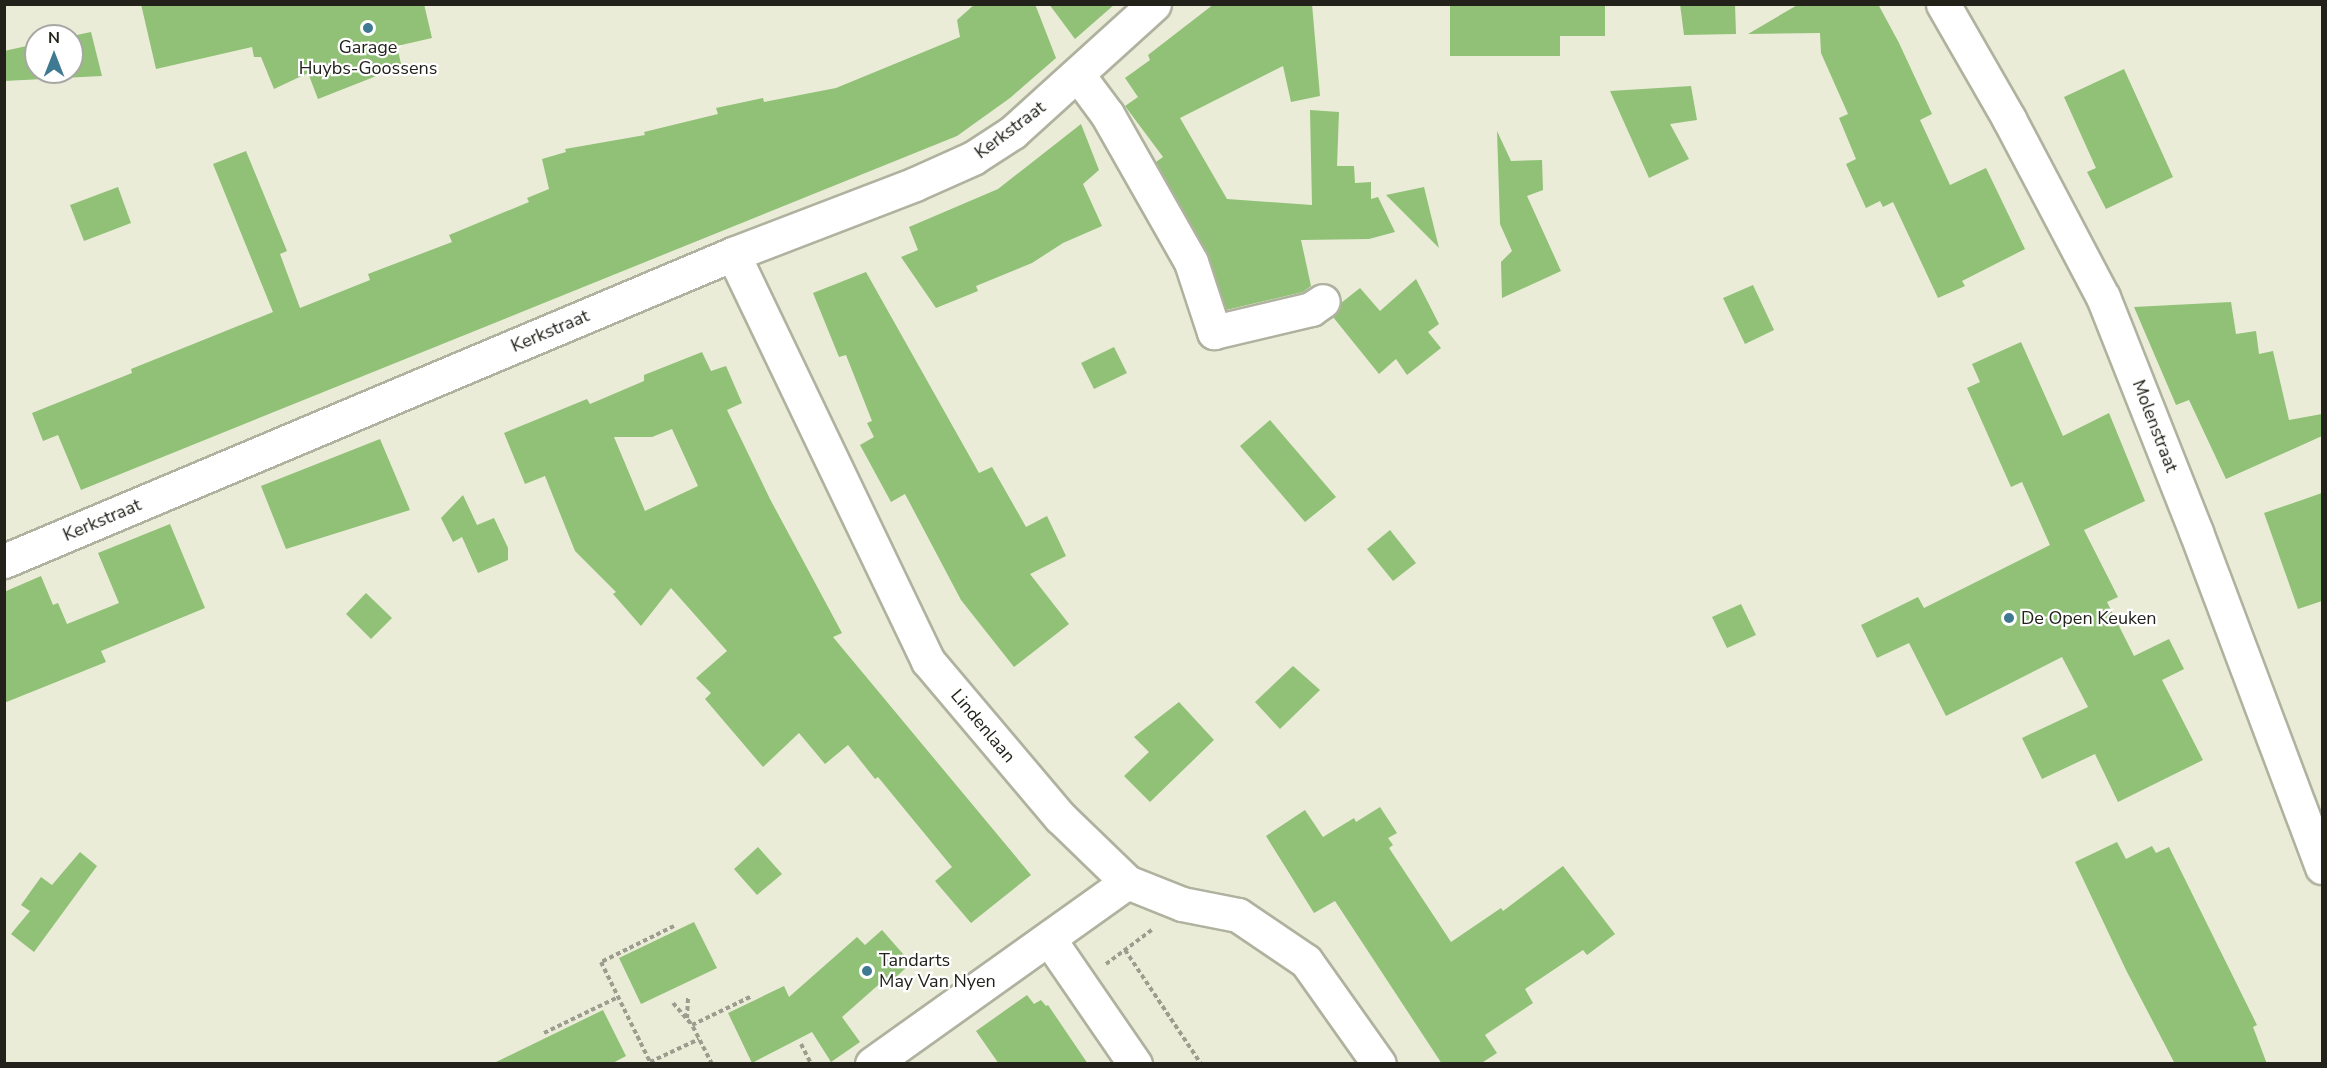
<!DOCTYPE html>
<style>
body{margin:0}
#map{position:relative;width:2327px;height:1068px;overflow:hidden;background:#eaecd8;font-family:"Nunito Sans",sans-serif}
div>[style]{position:absolute}
.building>*{inset:0;background:#90c177}
.path>*{height:4px;margin-top:-2px;transform-origin:0;background:repeating-linear-gradient(90deg,#9c9d8e 0 4.5px,transparent 0 7.5px)}
.roads{filter:drop-shadow(2px 0 #afb29e) drop-shadow(-2px 0 #afb29e) drop-shadow(0 2px #afb29e) drop-shadow(0 -2px #afb29e)}
.minor>*{height:33px;margin:-16.5px;padding:0 16.5px;transform-origin:16.5px;border-radius:16.5px;background:#fff}
.dots>*{width:16px;height:16px;translate:-50% -50%;box-sizing:border-box;border:3px solid #fff;border-radius:50%}
span{translate:-50% -50%;white-space:nowrap;text-align:center;line-height:1.15;-webkit-text-stroke:4.5px #fff;paint-order:stroke}
.poi-label{font-size:18px;color:#22221b}
.left{translate:0 -50%;text-align:left}
.street-label{font-size:18px;color:#22221b}
.frame{position:absolute;inset:0;border:6px solid #22221b;pointer-events:none}
.north{position:absolute;left:24px;top:24px;width:60px;height:60px;box-sizing:border-box;background:#fff;border:2px solid #a7a7a4;border-radius:50%;rotate:0deg;font-size:16px;font-weight:700;line-height:24px;text-align:center;color:#22221b}
.north::after{content:'';display:block;margin:auto;width:21px;height:27px;background:#3f7992;clip-path:polygon(50% 0,100% 100%,50% 72%,0 100%)}
</style>
<div id="map">
<div class="building">
<div style="clip-path:polygon(141px 4px,424px 4px,432px 38px,397px 46px,401px 64px,377px 70px,379px 75px,318px 99px,308px 73px,274px 89px,261px 57px,254px 57px,252px 47px,156px 69px)"></div>
<div style="clip-path:polygon(975px 4px,1035px 4px,1056px 58px,1010px 98px,957px 136px,81px 490px,58px 435px,43px 441px,32px 413px,132px 373px,131px 369px,273px 312px,213px 164px,246px 151px,287px 251px,280px 254px,300px 308px,370px 280px,368px 274px,452px 242px,449px 235px,529px 202px,527px 198px,549px 189px,542px 159px,566px 152px,565px 149px,645px 135px,644px 132px,718px 114px,716px 108px,763px 98px,764px 102px,836px 88px,960px 37px,957px 20px)"></div>
<div style="clip-path:polygon(1049px 4px,1115px 4px,1075px 39px)"></div>
<div style="clip-path:polygon(1214px 4px,1312px 4px,1320px 96px,1291px 102px,1283px 66px,1180px 118px,1227px 199px,1312px 205px,1310px 110px,1339px 112px,1337px 166px,1354px 166px,1355px 183px,1371px 182px,1371px 199px,1378px 197px,1395px 232px,1369px 239px,1301px 240px,1311px 286px,1303px 292px,1226px 310px,1207px 253px,1156px 162px,1163px 157px,1125px 106px,1138px 97px,1125px 78px,1150px 60px,1148px 55px)"></div>
<div style="clip-path:polygon(1450px 4px,1605px 4px,1605px 36px,1560px 36px,1560px 56px,1450px 56px)"></div>
<div style="clip-path:polygon(1680px 4px,1735px 4px,1736px 34px,1684px 35px)"></div>
<div style="clip-path:polygon(1799px 4px,1878px 4px,1899px 43px,1932px 114px,1920px 120px,1950px 185px,1986px 168px,2025px 249px,1962px 281px,1965px 286px,1938px 298px,1893px 202px,1883px 207px,1880px 201px,1866px 208px,1846px 164px,1856px 159px,1839px 118px,1848px 114px,1821px 53px,1820px 33px,1748px 34px)"></div>
<div style="clip-path:polygon(91px 32px,102px 76px,4px 81px,4px 51px,36px 44px,36px 72px,72px 72px,72px 36px)"></div>
<div style="clip-path:polygon(2124px 69px,2173px 177px,2106px 209px,2087px 172px,2096px 168px,2064px 97px)"></div>
<div style="clip-path:polygon(1691px 86px,1697px 120px,1670px 124px,1689px 159px,1649px 178px,1610px 91px)"></div>
<div style="clip-path:polygon(1081px 124px,1099px 170px,1083px 184px,1102px 226px,1063px 243px,1032px 263px,976px 286px,978px 291px,936px 308px,901px 257px,918px 250px,909px 227px,998px 189px)"></div>
<div style="clip-path:polygon(1497px 131px,1511px 161px,1542px 160px,1543px 190px,1527px 196px,1561px 271px,1502px 298px,1501px 262px,1512px 251px,1500px 224px)"></div>
<div style="clip-path:polygon(118px 187px,131px 223px,84px 241px,70px 205px)"></div>
<div style="clip-path:polygon(1424px 187px,1439px 248px,1386px 195px)"></div>
<div style="clip-path:polygon(866px 272px,979px 473px,992px 467px,1026px 527px,1047px 516px,1066px 556px,1030px 574px,1069px 624px,1014px 667px,961px 600px,905px 494px,891px 502px,860px 445px,874px 437px,867px 423px,872px 421px,846px 355px,839px 357px,813px 293px)"></div>
<div style="clip-path:polygon(1416px 279px,1439px 324px,1428px 332px,1441px 348px,1407px 375px,1396px 359px,1379px 374px,1333px 317px,1339px 310px,1341px 303px,1360px 288px,1380px 311px)"></div>
<div style="clip-path:polygon(1753px 285px,1774px 330px,1745px 344px,1723px 298px)"></div>
<div style="clip-path:polygon(2231px 302px,2236px 334px,2256px 331px,2259px 354px,2273px 351px,2289px 420px,2322px 414px,2322px 436px,2226px 479px,2189px 400px,2176px 405px,2134px 307px)"></div>
<div style="clip-path:polygon(2021px 342px,2063px 436px,2109px 413px,2145px 501px,2084px 530px,2118px 597px,2107px 602px,2134px 656px,2169px 639px,2184px 669px,2162px 680px,2203px 760px,2118px 802px,2095px 754px,2042px 779px,2022px 738px,2088px 707px,2062px 657px,1946px 716px,1909px 643px,1877px 658px,1861px 625px,1918px 597px,1924px 608px,2050px 545px,2022px 482px,2011px 487px,1967px 388px,1980px 382px,1972px 364px)"></div>
<div style="clip-path:polygon(1114px 347px,1127px 373px,1094px 389px,1081px 363px)"></div>
<div style="clip-path:polygon(evenodd,702px 352px,711px 371px,726px 366px,742px 403px,727px 410px,770px 499px,842px 633px,833px 637px,1031px 875px,971px 923px,935px 881px,952px 867px,878px 777px,875px 779px,848px 745px,825px 764px,799px 733px,763px 767px,705px 699px,711px 693px,696px 678px,727px 651px,671px 588px,641px 626px,613px 594px,616px 592px,575px 551px,545px 476px,525px 484px,504px 433px,587px 399px,590px 404px,644px 381px,644px 375px,702px 352px,672px 429px,698px 486px,645px 511px,614px 437px,652px 437px,672px 429px)"></div>
<div style="clip-path:polygon(1270px 420px,1336px 497px,1305px 522px,1240px 446px)"></div>
<div style="clip-path:polygon(380px 439px,410px 510px,286px 549px,261px 486px)"></div>
<div style="clip-path:polygon(2322px 493px,2322px 601px,2298px 609px,2264px 513px)"></div>
<div style="clip-path:polygon(463px 495px,477px 525px,494px 518px,508px 548px,508px 560px,478px 573px,462px 537px,453px 542px,441px 518px)"></div>
<div style="clip-path:polygon(170px 524px,205px 608px,101px 651px,106px 662px,4px 703px,4px 592px,41px 576px,53px 605px,58px 603px,67px 624px,119px 603px,98px 553px)"></div>
<div style="clip-path:polygon(1390px 530px,1416px 563px,1393px 581px,1367px 549px)"></div>
<div style="clip-path:polygon(366px 593px,392px 618px,371px 639px,346px 614px)"></div>
<div style="clip-path:polygon(1741px 604px,1756px 635px,1727px 648px,1712px 617px)"></div>
<div style="clip-path:polygon(1293px 666px,1320px 690px,1280px 729px,1255px 702px)"></div>
<div style="clip-path:polygon(1179px 702px,1214px 740px,1150px 802px,1124px 776px,1149px 752px,1134px 737px)"></div>
<div style="clip-path:polygon(1380px 807px,1397px 833px,1388px 838px,1393px 845px,1389px 848px,1451px 942px,1501px 908px,1503px 911px,1563px 866px,1615px 934px,1587px 955px,1583px 950px,1525px 989px,1533px 1003px,1485px 1035px,1497px 1053px,1480px 1064px,1442px 1064px,1335px 901px,1314px 913px,1266px 836px,1305px 810px,1323px 837px,1354px 818px,1356px 822px)"></div>
<div style="clip-path:polygon(2117px 842px,2126px 859px,2152px 846px,2156px 853px,2169px 847px,2257px 1025px,2253px 1027px,2267px 1064px,2175px 1064px,2126px 970px,2075px 862px)"></div>
<div style="clip-path:polygon(758px 847px,782px 874px,757px 895px,734px 869px)"></div>
<div style="clip-path:polygon(80px 852px,97px 866px,34px 952px,11px 934px,30px 911px,21px 905px,41px 877px,52px 885px)"></div>
<div style="clip-path:polygon(694px 922px,717px 968px,641px 1004px,619px 958px)"></div>
<div style="clip-path:polygon(882px 930px,911px 963px,894px 979px,885px 979px,842px 1017px,860px 1042px,831px 1062px,812px 1032px,752px 1063px,728px 1013px,784px 986px,789px 997px,857px 937px,865px 945px)"></div>
<div style="clip-path:polygon(1027px 995px,1034px 1004px,1041px 1000px,1046px 1006px,1048px 1005px,1088px 1064px,999px 1064px,976px 1031px)"></div>
<div style="clip-path:polygon(603px 1010px,626px 1056px,611px 1064px,492px 1064px)"></div>
</div>
<div class="path">
<div style="left:674px;top:926px;width:81px;rotate:153.7deg"></div>
<div style="left:601px;top:962px;width:111px;rotate:63.9deg"></div>
<div style="left:650px;top:1062px;width:54px;rotate:-25.1deg"></div>
<div style="left:1125px;top:950px;width:137px;rotate:56.3deg"></div>
<div style="left:1106px;top:964px;width:59px;rotate:-36.7deg"></div>
<div style="left:673px;top:1003px;width:29px;rotate:49deg"></div>
<div style="left:687px;top:1018px;width:21px;rotate:-87deg"></div>
<div style="left:544px;top:1033px;width:82px;rotate:-25.9deg"></div>
<div style="left:801px;top:1044px;width:22px;rotate:63deg"></div>
<div style="left:712px;top:1064px;width:44px;rotate:-117.1deg"></div>
<div style="left:692px;top:1025px;width:67px;rotate:-25.8deg"></div>
</div>
<div class="roads">
<div class="minor">
<div style="left:1943px;top:4px;width:133px;rotate:60.1deg"></div>
<div style="left:2009px;top:119px;width:201px;rotate:62.2deg"></div>
<div style="left:2103px;top:297px;width:253px;rotate:68.4deg"></div>
<div style="left:2196px;top:532px;width:358px;rotate:69.4deg"></div>
<div style="left:1078px;top:75px;width:49px;rotate:53.4deg"></div>
<div style="left:1107px;top:114px;width:170px;rotate:60.4deg"></div>
<div style="left:1191px;top:262px;width:74px;rotate:71.8deg"></div>
<div style="left:1214px;top:332px;width:100px;rotate:-13.3deg"></div>
<div style="left:1311px;top:309px;width:14px;rotate:-34deg"></div>
<div style="left:733px;top:254px;width:451px;rotate:64.4deg"></div>
<div style="left:928px;top:661px;width:204px;rotate:49.8deg"></div>
<div style="left:1060px;top:817px;width:93px;rotate:44.1deg"></div>
<div style="left:1127px;top:882px;width:59px;rotate:21.8deg"></div>
<div style="left:1182px;top:904px;width:57px;rotate:11.1deg"></div>
<div style="left:1238px;top:915px;width:82px;rotate:34.1deg"></div>
<div style="left:1306px;top:961px;width:126px;rotate:54.7deg"></div>
<div style="left:4px;top:561px;width:791px;rotate:-22.84deg"></div>
<div style="left:733px;top:254px;width:195px;rotate:-21deg"></div>
<div style="left:915px;top:184px;width:64px;rotate:-24.1deg"></div>
<div style="left:973px;top:158px;width:48px;rotate:-33deg"></div>
<div style="left:1013px;top:132px;width:190px;rotate:-42.2deg"></div>
<div style="left:1049px;top:939px;width:152px;rotate:55.5deg"></div>
<div style="left:872px;top:1064px;width:313px;rotate:-35.5deg"></div>
</div>
</div>
<div class="dots">
<div style="left:368px;top:28px;background:#3f7992"></div>
<div style="left:2009px;top:618px;background:#3f7992"></div>
<div style="left:867px;top:971px;background:#3f7992"></div>
</div>
<div class="poi-label">
<span style="left:368px;top:58px">Garage<br>Huybs-Goossens</span>
<span class="left" style="left:2021px;top:618px">De Open Keuken</span>
<span class="left" style="left:879px;top:971px">Tandarts<br>May Van Nyen</span>
</div>
<div class="street-label">
<span style="left:1010px;top:130px;rotate:-37deg">Kerkstraat</span>
<span style="left:550px;top:331px;rotate:-23deg">Kerkstraat</span>
<span style="left:2155px;top:426px;rotate:69deg">Molenstraat</span>
<span style="left:102px;top:520px;rotate:-23deg">Kerkstraat</span>
<span style="left:983px;top:726px;rotate:50deg">Lindenlaan</span>
</div>
<div class="frame"></div>
<div class="north">N</div>
</div>
